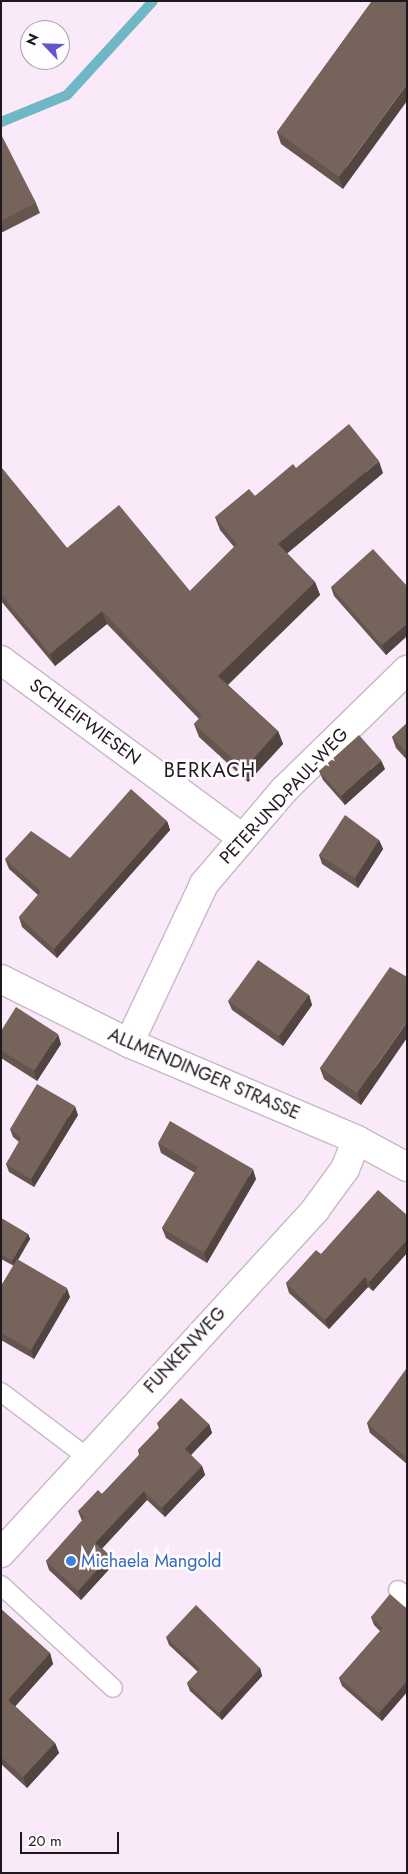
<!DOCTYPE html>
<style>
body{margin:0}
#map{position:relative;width:408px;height:1874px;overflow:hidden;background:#faeaf9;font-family:Jost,sans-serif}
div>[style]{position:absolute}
.stream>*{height:10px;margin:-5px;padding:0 5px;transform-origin:5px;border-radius:5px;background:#70b7c6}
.roads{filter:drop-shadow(1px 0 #c7b8c6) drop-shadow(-1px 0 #c7b8c6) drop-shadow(0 1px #c7b8c6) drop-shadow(0 -1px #c7b8c6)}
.lane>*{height:18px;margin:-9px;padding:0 9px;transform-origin:9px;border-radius:9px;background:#fff}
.street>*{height:28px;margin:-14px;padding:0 14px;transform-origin:14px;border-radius:14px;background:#fff}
.wall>*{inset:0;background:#65554f}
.shaded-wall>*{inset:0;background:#524540}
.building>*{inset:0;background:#75635c}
.dots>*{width:14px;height:14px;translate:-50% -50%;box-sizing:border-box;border:2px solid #fffcff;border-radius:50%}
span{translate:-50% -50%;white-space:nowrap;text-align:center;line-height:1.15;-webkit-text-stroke:5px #fffcff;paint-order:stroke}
.street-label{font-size:18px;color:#1e191e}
.shop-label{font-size:18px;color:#366cbe}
.left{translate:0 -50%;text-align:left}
.quarter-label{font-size:20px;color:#1e191e;letter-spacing:1px}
.frame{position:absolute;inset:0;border:2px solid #1e191e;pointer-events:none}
.north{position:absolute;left:20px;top:20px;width:50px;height:50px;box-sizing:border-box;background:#fffcff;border:1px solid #a5a1a5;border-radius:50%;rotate:294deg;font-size:14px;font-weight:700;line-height:20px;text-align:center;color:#1e191e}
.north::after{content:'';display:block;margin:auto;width:18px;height:22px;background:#6456cf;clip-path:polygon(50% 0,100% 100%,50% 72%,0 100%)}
.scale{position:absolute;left:20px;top:1832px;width:99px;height:22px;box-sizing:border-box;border:2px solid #1e191e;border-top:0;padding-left:6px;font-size:15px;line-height:18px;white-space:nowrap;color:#1e191e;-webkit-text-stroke:4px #fffcff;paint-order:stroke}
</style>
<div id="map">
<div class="stream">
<div style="left:1px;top:122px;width:71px;rotate:-22.2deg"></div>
<div style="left:67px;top:95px;width:127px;rotate:-47.5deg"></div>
</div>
<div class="roads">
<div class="lane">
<div style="left:1px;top:1392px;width:108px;rotate:37.1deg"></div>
<div style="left:1px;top:1585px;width:152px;rotate:42.6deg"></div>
<div style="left:398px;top:1590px;width:12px;rotate:42deg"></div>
</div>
<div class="street">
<div style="left:1px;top:660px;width:298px;rotate:36.4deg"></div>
<div style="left:1px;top:979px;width:143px;rotate:26.6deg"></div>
<div style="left:129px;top:1043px;width:248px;rotate:23deg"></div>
<div style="left:357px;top:1140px;width:57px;rotate:28.4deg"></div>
<div style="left:129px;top:1043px;width:176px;rotate:-64.7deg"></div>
<div style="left:204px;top:884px;width:123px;rotate:-49.6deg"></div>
<div style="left:284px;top:790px;width:172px;rotate:-44.3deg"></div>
<div style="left:1px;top:1553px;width:465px;rotate:-47.5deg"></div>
<div style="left:315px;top:1210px;width:51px;rotate:-53.8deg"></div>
<div style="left:345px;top:1169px;width:31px;rotate:-68deg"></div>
</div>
</div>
<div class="wall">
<div style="clip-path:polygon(372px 1px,343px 189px,281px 144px,277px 132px)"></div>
<div style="clip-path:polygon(1px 137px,36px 203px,40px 213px,1px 233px)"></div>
<div style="clip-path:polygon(1px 467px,67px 548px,190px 591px,234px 547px,220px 530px,215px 517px,255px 496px,296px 468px,383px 473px,287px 553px,315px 582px,320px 595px,228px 685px,278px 731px,283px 744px,248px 782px,199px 737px,194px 724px,199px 719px,107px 624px,55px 666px,1px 601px)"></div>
<div style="clip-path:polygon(407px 586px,407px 636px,386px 655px,334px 596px,331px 587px)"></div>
<div style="clip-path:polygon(407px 723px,407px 760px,396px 748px,392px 737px)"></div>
<div style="clip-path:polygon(385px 769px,345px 805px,323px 780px,319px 771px)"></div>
<div style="clip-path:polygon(167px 821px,170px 830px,57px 958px,22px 927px,19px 917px,38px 895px,9px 869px,5px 859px,70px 858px)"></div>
<div style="clip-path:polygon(379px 840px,383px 849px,358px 888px,322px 864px,319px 855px)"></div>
<div style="clip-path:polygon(407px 978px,361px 1105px,324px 1079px,320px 1068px)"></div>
<div style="clip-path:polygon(309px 995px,312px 1005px,283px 1046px,232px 1010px,228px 1001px)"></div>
<div style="clip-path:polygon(1px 1031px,61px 1044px,37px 1081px,1px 1058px)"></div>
<div style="clip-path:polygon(78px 1115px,34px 1187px,9px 1172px,6px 1164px,19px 1142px,13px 1137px,10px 1129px)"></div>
<div style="clip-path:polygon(158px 1143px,256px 1179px,207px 1263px,166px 1238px,162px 1228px,195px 1173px,161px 1153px)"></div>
<div style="clip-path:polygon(407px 1215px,407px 1253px,373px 1291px,368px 1287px,329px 1329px,289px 1293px,286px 1283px,321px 1254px)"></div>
<div style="clip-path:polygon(1px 1218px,28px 1234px,30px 1239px,18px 1260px,70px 1297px,34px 1359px,1px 1340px,1px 1286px,14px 1266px,1px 1259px)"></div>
<div style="clip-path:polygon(407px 1370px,407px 1464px,370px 1433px,367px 1423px)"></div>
<div style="clip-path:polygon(157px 1423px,209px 1424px,212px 1433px,191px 1455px,202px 1466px,205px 1475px,165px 1517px,147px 1500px,102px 1548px,110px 1556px,113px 1565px,81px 1600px,49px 1570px,46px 1561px,82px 1521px,78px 1511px,102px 1494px,139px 1455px,138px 1450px,159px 1428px)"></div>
<div style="clip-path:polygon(1px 1609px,50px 1653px,53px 1664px,15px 1706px,55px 1743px,59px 1753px,27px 1788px,1px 1764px)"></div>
<div style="clip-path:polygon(407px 1609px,407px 1692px,382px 1721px,342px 1686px,339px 1678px,380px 1631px,374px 1625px,371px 1617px)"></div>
<div style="clip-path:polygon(166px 1637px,260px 1668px,262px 1676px,222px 1720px,190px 1691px,187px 1683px,198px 1672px,169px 1645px)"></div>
</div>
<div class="shaded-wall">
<div style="clip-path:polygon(407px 84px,407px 101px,343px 189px,339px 177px)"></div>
<div style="clip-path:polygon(379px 461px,383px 473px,283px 557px,278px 544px)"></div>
<div style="clip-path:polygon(315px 582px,320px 595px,223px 689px,218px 676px)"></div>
<div style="clip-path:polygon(102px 611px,107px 624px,55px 666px,50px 654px)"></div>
<div style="clip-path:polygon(407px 624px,407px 636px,386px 655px,382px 645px)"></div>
<div style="clip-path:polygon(278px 731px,283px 744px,248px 782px,244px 769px)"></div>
<div style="clip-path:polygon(381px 760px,385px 769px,345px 805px,341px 796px)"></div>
<div style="clip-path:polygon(167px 821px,170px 830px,57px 958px,54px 949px)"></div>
<div style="clip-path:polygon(379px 840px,383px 849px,358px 888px,355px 878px)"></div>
<div style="clip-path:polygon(309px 995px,312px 1005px,283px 1046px,279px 1036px)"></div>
<div style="clip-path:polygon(407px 1022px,407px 1038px,361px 1105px,357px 1093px)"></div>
<div style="clip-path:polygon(58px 1034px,61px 1044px,37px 1081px,34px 1071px)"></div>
<div style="clip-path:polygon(75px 1106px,78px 1115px,34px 1187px,31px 1179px)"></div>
<div style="clip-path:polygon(253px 1169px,256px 1179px,207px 1263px,204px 1253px)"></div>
<div style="clip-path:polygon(28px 1234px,30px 1239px,14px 1266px,12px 1261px)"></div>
<div style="clip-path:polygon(407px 1240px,407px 1253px,373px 1291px,369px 1282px)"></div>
<div style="clip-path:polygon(365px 1277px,368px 1287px,329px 1329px,325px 1320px)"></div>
<div style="clip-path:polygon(67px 1288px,70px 1297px,34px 1359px,31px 1350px)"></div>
<div style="clip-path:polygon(209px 1424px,212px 1433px,188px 1458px,185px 1449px)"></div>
<div style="clip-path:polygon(202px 1466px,205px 1475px,165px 1517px,162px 1508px)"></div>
<div style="clip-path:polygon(144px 1491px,147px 1500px,99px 1552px,95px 1543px)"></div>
<div style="clip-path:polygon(110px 1556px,113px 1565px,81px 1600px,78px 1591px)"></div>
<div style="clip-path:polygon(50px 1653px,53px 1664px,12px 1710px,8px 1700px)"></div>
<div style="clip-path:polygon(260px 1668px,262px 1676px,222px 1720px,219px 1713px)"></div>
<div style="clip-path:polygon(407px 1681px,407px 1692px,382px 1721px,379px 1713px)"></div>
<div style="clip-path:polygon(55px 1743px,59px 1753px,27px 1788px,23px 1777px)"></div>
</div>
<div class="building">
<div style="clip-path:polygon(372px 1px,407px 1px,407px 84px,339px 177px,277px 132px)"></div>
<div style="clip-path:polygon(2px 136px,36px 203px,1px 221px,1px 137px)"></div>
<div style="clip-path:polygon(349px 424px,379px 461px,278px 544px,315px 582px,218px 676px,278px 731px,244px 769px,194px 724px,202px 715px,102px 611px,50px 654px,1px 594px,1px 467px,67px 548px,119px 505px,190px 591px,237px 544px,215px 517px,249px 489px,255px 496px,293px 464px,296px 468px)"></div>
<div style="clip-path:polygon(373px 549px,407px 586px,407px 624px,382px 645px,331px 587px)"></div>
<div style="clip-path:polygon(407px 723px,407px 753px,392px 737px)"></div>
<div style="clip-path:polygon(359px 735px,381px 760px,341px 796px,319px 771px)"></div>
<div style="clip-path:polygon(131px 789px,167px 821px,54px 949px,19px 917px,41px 891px,5px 859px,31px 831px,70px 858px)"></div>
<div style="clip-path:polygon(345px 815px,379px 840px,355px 878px,319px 855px)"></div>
<div style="clip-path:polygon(258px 960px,309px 995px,279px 1036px,228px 1001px)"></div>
<div style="clip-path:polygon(390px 967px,407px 977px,407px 1022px,357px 1093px,320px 1068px)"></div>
<div style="clip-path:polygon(16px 1007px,58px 1034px,34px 1071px,1px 1050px,1px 1031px)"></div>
<div style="clip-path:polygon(37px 1084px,75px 1106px,31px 1179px,6px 1164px,21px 1138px,10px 1129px)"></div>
<div style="clip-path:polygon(170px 1121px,253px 1169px,204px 1253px,162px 1228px,198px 1167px,158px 1143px)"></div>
<div style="clip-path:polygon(378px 1190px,407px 1215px,407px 1240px,369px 1282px,365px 1277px,325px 1320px,286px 1283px,316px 1250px,321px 1254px)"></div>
<div style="clip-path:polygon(1px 1218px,28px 1234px,12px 1261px,1px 1254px)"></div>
<div style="clip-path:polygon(17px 1259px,67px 1288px,31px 1350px,1px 1333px,1px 1286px)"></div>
<div style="clip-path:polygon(406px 1369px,407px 1370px,407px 1458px,367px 1423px)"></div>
<div style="clip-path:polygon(181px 1398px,209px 1424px,185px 1449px,202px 1466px,162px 1508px,144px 1491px,95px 1543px,110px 1556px,78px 1591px,46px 1561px,85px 1517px,78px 1511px,98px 1490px,102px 1494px,141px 1453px,138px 1450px,161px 1426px,157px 1423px)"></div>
<div style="clip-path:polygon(390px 1594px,407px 1609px,407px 1681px,379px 1713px,339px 1678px,383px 1628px,371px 1617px)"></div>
<div style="clip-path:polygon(196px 1605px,260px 1668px,219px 1713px,187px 1683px,200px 1669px,166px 1637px)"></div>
<div style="clip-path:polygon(1px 1609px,50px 1653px,8px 1700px,55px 1743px,23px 1777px,1px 1757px)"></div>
</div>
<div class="dots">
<div style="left:71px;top:1561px;background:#3f7fe0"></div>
</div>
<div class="street-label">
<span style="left:85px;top:722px;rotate:36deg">SCHLEIFWIESEN</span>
<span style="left:284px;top:796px;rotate:-47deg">PETER-UND-PAUL-WEG</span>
<span style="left:204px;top:1074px;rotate:23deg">ALLMENDINGER STRASSE</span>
<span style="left:185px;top:1350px;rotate:-47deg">FUNKENWEG</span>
</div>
<div class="shop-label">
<span class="left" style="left:81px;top:1561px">Michaela Mangold</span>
</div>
<div class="quarter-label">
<span style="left:210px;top:770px">BERKACH</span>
</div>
<div class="frame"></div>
<div class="north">N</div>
<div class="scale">20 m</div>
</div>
